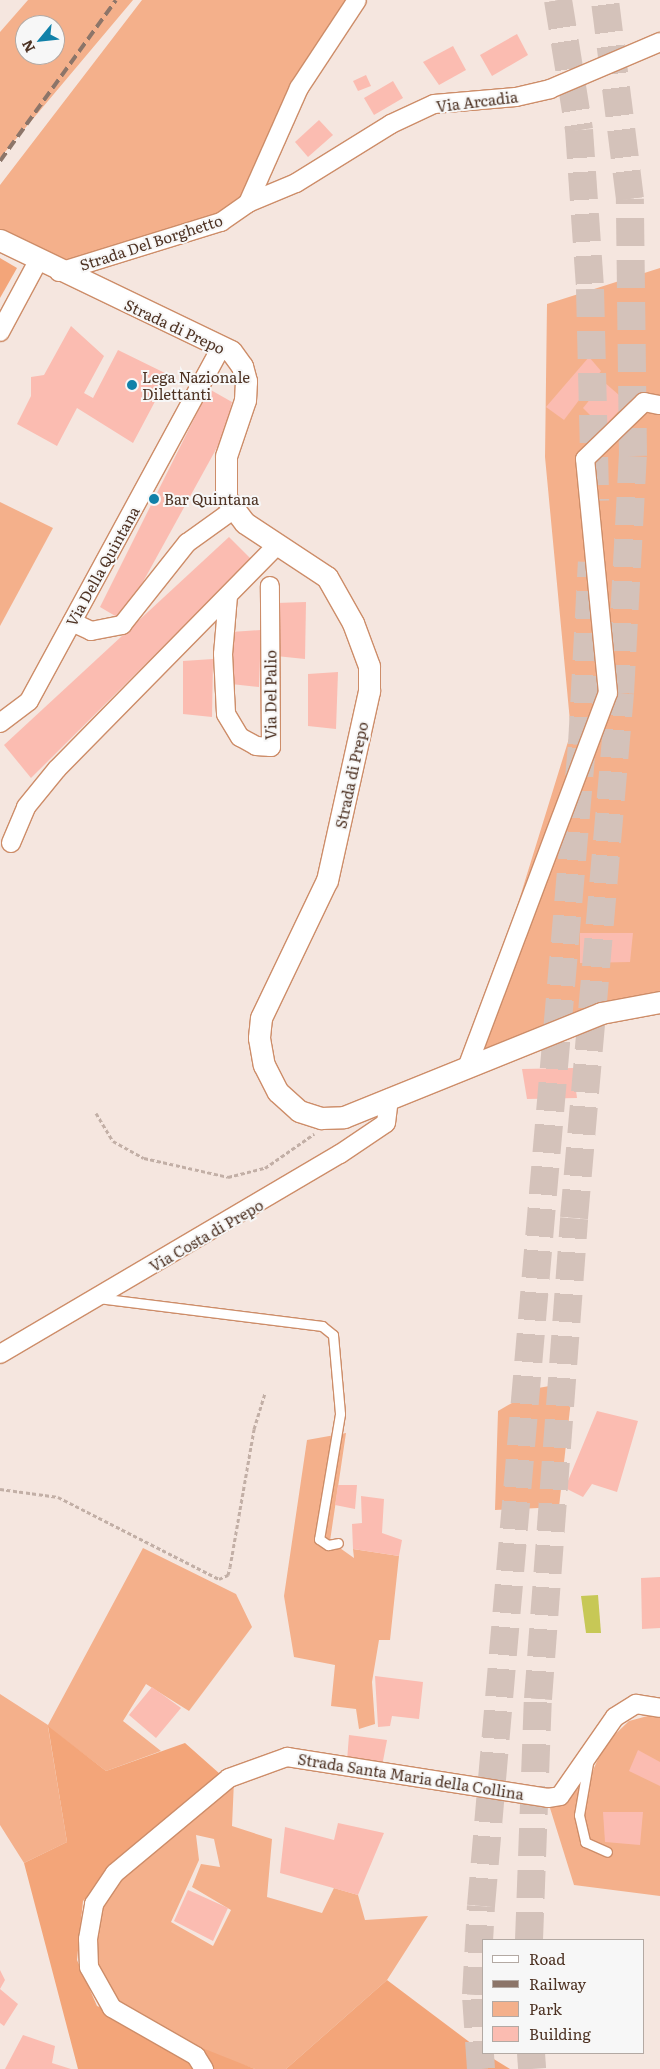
<!DOCTYPE html>
<style>
body{margin:0}
#map{position:relative;width:660px;height:2069px;overflow:hidden;background:#f5e6df;font-family:Literata,serif}
div>[style]{position:absolute}
.green>*{inset:0;background:#f4b08b}
.forest>*{inset:0;background:#f3a579}
.water>*{inset:0;background:#c7c856}
.building>*{inset:0;background:#fbbcb1}
.motorway-tunnel>*{height:28px;margin-top:-14px;transform-origin:0;background:repeating-linear-gradient(90deg,#d4c2ba 0 28px,transparent 0 42px)}
.path>*{height:3px;margin-top:-1.5px;transform-origin:0;background:repeating-linear-gradient(90deg,#c2afa6 0 4px,transparent 0 6.5px)}
.roads{filter:drop-shadow(1px 0 #cd8d69) drop-shadow(-1px 0 #cd8d69) drop-shadow(0 1px #cd8d69) drop-shadow(0 -1px #cd8d69)}
.service>*{height:9px;margin:-4.5px;padding:0 4.5px;transform-origin:4.5px;border-radius:4.5px;background:#fff}
.minor>*{height:18px;margin:-9px;padding:0 9px;transform-origin:9px;border-radius:9px;background:#fff}
.tertiary>*{height:21px;margin:-10.5px;padding:0 10.5px;transform-origin:10.5px;border-radius:10.5px;background:#fff}
.rail>*{height:4px;margin-top:-2px;transform-origin:0;background:repeating-linear-gradient(90deg,#8c7569 0 10px,transparent 0 15px)}
.dots>*{width:14px;height:14px;translate:-50% -50%;box-sizing:border-box;border:2px solid #f7f7f7;border-radius:50%}
span{translate:-50% -50%;white-space:nowrap;text-align:center;line-height:1.15;-webkit-text-stroke:4px #f7f7f7;paint-order:stroke}
.street-label{font-size:15px;color:#4e3324}
.poi-label{font-size:15px;color:#4e3324}
.left{translate:0 -50%;text-align:left}
.legend{position:absolute;left:482px;top:1939px;width:162px;height:115px;box-sizing:border-box;background:#f7f7f7;border:1px solid #b3a9a3;margin:0;padding:6px 9px;list-style:none;font-size:15px;color:#4e3324}
.legend li{display:flex;align-items:center;gap:10px;height:25px}
.legend b{width:25px;border:1px solid #b3a9a3}
.north{position:absolute;left:15px;top:15px;width:50px;height:50px;box-sizing:border-box;background:#f7f7f7;border:1px solid #b3a9a3;border-radius:50%;rotate:242deg;font-size:14px;font-weight:700;line-height:20px;text-align:center;color:#4e3324}
.north::after{content:'';display:block;margin:auto;width:18px;height:22px;background:#1181a9;clip-path:polygon(50% 0,100% 100%,50% 72%,0 100%)}
</style>
<div id="map">
<div class="green">
<div style="clip-path:polygon(evenodd,28px 0,133px 0,0 158px,0 32px,28px 0,25px 25px,55px 25px,55px 55px,25px 55px,25px 25px)"></div>
<div style="clip-path:polygon(142px 0,359px 0,343px 16px,248px 203px,59px 272px,0 240px,0 185px)"></div>
<div style="clip-path:polygon(660px 268px,660px 1002px,468px 1065px,571px 732px,545px 457px,547px 304px)"></div>
<div style="clip-path:polygon(0 502px,53px 528px,0 626px)"></div>
<div style="clip-path:polygon(573px 1382px,559px 1507px,495px 1510px,498px 1411px,538px 1388px)"></div>
<div style="clip-path:polygon(346px 1433px,330px 1541px,354px 1558px,353px 1549px,399px 1556px,390px 1640px,379px 1640px,372px 1682px,375px 1724px,359px 1729px,356px 1709px,331px 1706px,335px 1665px,294px 1657px,284px 1596px,307px 1440px)"></div>
<div style="clip-path:polygon(143px 1548px,236px 1594px,252px 1627px,189px 1711px,146px 1684px,123px 1721px,161px 1751px,106px 1771px,48px 1727px,67px 1842px,24px 1863px,0 1825px,0 1694px,48px 1725px)"></div>
<div style="clip-path:polygon(655px 1714px,660px 1716px,660px 1896px,574px 1885px,550px 1808px,588px 1782px,604px 1745px,629px 1721px)"></div>
<div style="clip-path:polygon(evenodd,234px 1781px,232px 1826px,272px 1839px,267px 1897px,322px 1913px,334px 1888px,358px 1895px,365px 1920px,428px 1916px,387px 1980px,286px 2069px,255px 2069px,223px 2058px,159px 2028px,99px 1991px,88px 1944px,115px 1873px,234px 1781px,196px 1835px,214px 1839px,220px 1867px,201px 1864px,192px 1887px,231px 1910px,213px 1946px,171px 1922px,199px 1860px,196px 1835px)"></div>
</div>
<div class="forest">
<div style="clip-path:polygon(0 258px,17px 268px,0 298px)"></div>
<div style="clip-path:polygon(48px 1726px,106px 1771px,185px 1743px,220px 1774px,83px 1901px,77px 1960px,97px 2006px,255px 2069px,78px 2069px,24px 1863px,67px 1842px)"></div>
<div style="clip-path:polygon(387px 1980px,484px 2053px,510px 2069px,286px 2069px)"></div>
</div>
<div class="water">
<div style="clip-path:polygon(598px 1595px,601px 1633px,586px 1633px,581px 1596px)"></div>
</div>
<div class="building">
<div style="clip-path:polygon(517px 34px,528px 55px,492px 76px,480px 55px)"></div>
<div style="clip-path:polygon(453px 46px,466px 70px,439px 85px,423px 62px)"></div>
<div style="clip-path:polygon(366px 75px,371px 86px,358px 91px,353px 81px)"></div>
<div style="clip-path:polygon(393px 81px,403px 98px,374px 115px,364px 98px)"></div>
<div style="clip-path:polygon(319px 120px,333px 135px,308px 157px,295px 142px)"></div>
<div style="clip-path:polygon(71px 326px,104px 356px,84px 393px,93px 398px,118px 350px,169px 375px,133px 443px,77px 408px,57px 446px,17px 424px,31px 396px,31px 377px,44px 375px)"></div>
<div style="clip-path:polygon(589px 357px,601px 371px,564px 420px,546px 407px)"></div>
<div style="clip-path:polygon(604px 382px,627px 402px,603px 428px,583px 408px)"></div>
<div style="clip-path:polygon(209px 389px,232px 402px,225px 433px,122px 620px,100px 607px)"></div>
<div style="clip-path:polygon(229px 537px,251px 559px,31px 778px,4px 745px)"></div>
<div style="clip-path:polygon(306px 602px,305px 659px,276px 656px,276px 603px)"></div>
<div style="clip-path:polygon(261px 630px,259px 687px,231px 684px,231px 632px)"></div>
<div style="clip-path:polygon(213px 659px,212px 717px,183px 714px,183px 661px)"></div>
<div style="clip-path:polygon(338px 672px,336px 729px,308px 726px,308px 674px)"></div>
<div style="clip-path:polygon(580px 933px,633px 933px,630px 962px,580px 963px)"></div>
<div style="clip-path:polygon(573px 1068px,577px 1098px,527px 1099px,522px 1069px)"></div>
<div style="clip-path:polygon(597px 1411px,638px 1421px,617px 1492px,592px 1484px,583px 1497px,565px 1488px)"></div>
<div style="clip-path:polygon(338px 1485px,357px 1485px,355px 1509px,335px 1505px)"></div>
<div style="clip-path:polygon(361px 1496px,384px 1499px,382px 1533px,402px 1540px,399px 1556px,353px 1549px,352px 1524px,362px 1523px)"></div>
<div style="clip-path:polygon(660px 1577px,660px 1628px,642px 1629px,641px 1578px)"></div>
<div style="clip-path:polygon(375px 1676px,423px 1682px,419px 1719px,392px 1716px,390px 1726px,378px 1727px)"></div>
<div style="clip-path:polygon(152px 1687px,181px 1708px,156px 1738px,129px 1715px)"></div>
<div style="clip-path:polygon(349px 1735px,387px 1740px,382px 1766px,347px 1761px)"></div>
<div style="clip-path:polygon(638px 1750px,660px 1762px,660px 1786px,629px 1771px)"></div>
<div style="clip-path:polygon(603px 1812px,643px 1812px,640px 1845px,605px 1842px)"></div>
<div style="clip-path:polygon(338px 1823px,384px 1833px,358px 1895px,280px 1873px,285px 1827px,334px 1840px)"></div>
<div style="clip-path:polygon(188px 1890px,228px 1908px,213px 1941px,174px 1921px)"></div>
<div style="clip-path:polygon(0 1970px,5px 1980px,0 1989px,18px 2004px,4px 2026px,0 2023px)"></div>
<div style="clip-path:polygon(23px 2035px,55px 2046px,52px 2063px,71px 2069px,5px 2069px)"></div>
</div>
<div class="motorway-tunnel">
<div style="left:558px;top:0;width:132px;rotate:80.8deg"></div>
<div style="left:579px;top:130px;width:159px;rotate:86deg"></div>
<div style="left:590px;top:289px;width:212px;rotate:88.6deg"></div>
<div style="left:529px;top:1940px;width:241px;rotate:-87.9deg"></div>
<div style="left:538px;top:1699px;width:482px;rotate:-85.7deg"></div>
<div style="left:574px;top:1218px;width:527px;rotate:-84.99deg"></div>
<div style="left:620px;top:693px;width:237px;rotate:-86.9deg"></div>
<div style="left:633px;top:456px;width:257px;rotate:-90.7deg"></div>
<div style="left:630px;top:199px;width:201px;rotate:-97.2deg"></div>
<div style="left:531px;top:2053px;width:16px;rotate:86deg"></div>
<div style="left:481px;top:2069px;width:74px;rotate:-93.9deg"></div>
<div style="left:476px;top:1995px;width:89px;rotate:-86.8deg"></div>
<div style="left:481px;top:1906px;width:1165px;rotate:-85.03deg"></div>
<div style="left:582px;top:745px;width:183px;rotate:-86.9deg"></div>
</div>
<div class="path">
<div style="left:96px;top:1113px;width:33px;rotate:59deg"></div>
<div style="left:113px;top:1141px;width:35px;rotate:29deg"></div>
<div style="left:144px;top:1158px;width:86px;rotate:12.7deg"></div>
<div style="left:228px;top:1177px;width:38px;rotate:-14deg"></div>
<div style="left:265px;top:1168px;width:60px;rotate:-34.8deg"></div>
<div style="left:0;top:1489px;width:59px;rotate:7.9deg"></div>
<div style="left:58px;top:1497px;width:181px;rotate:27deg"></div>
<div style="left:219px;top:1579px;width:10px;rotate:-24deg"></div>
<div style="left:228px;top:1575px;width:8px;rotate:-76deg"></div>
<div style="left:230px;top:1567px;width:140px;rotate:-80.1deg"></div>
<div style="left:254px;top:1429px;width:38px;rotate:-73deg"></div>
</div>
<div class="roads">
<div class="service">
<div style="left:98px;top:1298px;width:226px;rotate:7.1deg"></div>
<div style="left:322px;top:1326px;width:14px;rotate:39deg"></div>
<div style="left:333px;top:1335px;width:79px;rotate:84.9deg"></div>
<div style="left:340px;top:1414px;width:127px;rotate:99.5deg"></div>
<div style="left:319px;top:1539px;width:11px;rotate:34deg"></div>
<div style="left:328px;top:1545px;width:10px;rotate:-11deg"></div>
<div style="left:588px;top:1763px;width:53px;rotate:99.8deg"></div>
<div style="left:579px;top:1815px;width:28px;rotate:77deg"></div>
<div style="left:585px;top:1842px;width:24px;rotate:24deg"></div>
</div>
<div class="minor">
<div style="left:248px;top:203px;width:52px;rotate:-22.6deg"></div>
<div style="left:296px;top:183px;width:112px;rotate:-31.8deg"></div>
<div style="left:391px;top:124px;width:47px;rotate:-24.9deg"></div>
<div style="left:434px;top:104px;width:82px;rotate:-4.9deg"></div>
<div style="left:516px;top:97px;width:35px;rotate:-13deg"></div>
<div style="left:550px;top:89px;width:120px;rotate:-23.1deg"></div>
<div style="left:59px;top:272px;width:170px;rotate:-17.2deg"></div>
<div style="left:221px;top:222px;width:33px;rotate:-35deg"></div>
<div style="left:248px;top:203px;width:126px;rotate:-66.1deg"></div>
<div style="left:299px;top:88px;width:105px;rotate:-56.6deg"></div>
<div style="left:0;top:332px;width:81px;rotate:-61.8deg"></div>
<div style="left:228px;top:596px;width:58px;rotate:94.9deg"></div>
<div style="left:223px;top:654px;width:60px;rotate:87.1deg"></div>
<div style="left:226px;top:714px;width:27px;rotate:59deg"></div>
<div style="left:240px;top:737px;width:18px;rotate:29deg"></div>
<div style="left:256px;top:746px;width:15px;rotate:4deg"></div>
<div style="left:271px;top:747px;width:161px;rotate:-90.4deg"></div>
<div style="left:72px;top:622px;width:21px;rotate:25deg"></div>
<div style="left:91px;top:631px;width:32px;rotate:-11deg"></div>
<div style="left:122px;top:625px;width:105px;rotate:-51.6deg"></div>
<div style="left:187px;top:543px;width:57px;rotate:-35.7deg"></div>
<div style="left:0;top:723px;width:36px;rotate:-37deg"></div>
<div style="left:29px;top:701px;width:403px;rotate:-61.5deg"></div>
<div style="left:11px;top:843px;width:39px;rotate:-67deg"></div>
<div style="left:26px;top:807px;width:49px;rotate:-50.8deg"></div>
<div style="left:57px;top:769px;width:315px;rotate:-45.5deg"></div>
<div style="left:468px;top:1065px;width:397px;rotate:-69.4deg"></div>
<div style="left:608px;top:693px;width:235px;rotate:-95.6deg"></div>
<div style="left:585px;top:459px;width:82px;rotate:-44deg"></div>
<div style="left:644px;top:402px;width:16px;rotate:11deg"></div>
<div style="left:0;top:1354px;width:394px;rotate:-30.5deg"></div>
<div style="left:340px;top:1154px;width:55px;rotate:-34deg"></div>
<div style="left:386px;top:1123px;width:25px;rotate:-83deg"></div>
<div style="left:204px;top:2069px;width:15px;rotate:-122deg"></div>
<div style="left:196px;top:2056px;width:97px;rotate:-150.3deg"></div>
<div style="left:112px;top:2008px;width:47px;rotate:-119.3deg"></div>
<div style="left:89px;top:1967px;width:28px;rotate:-92deg"></div>
<div style="left:88px;top:1939px;width:36px;rotate:-80deg"></div>
<div style="left:94px;top:1904px;width:37px;rotate:-56deg"></div>
<div style="left:115px;top:1873px;width:148px;rotate:-39.8deg"></div>
<div style="left:229px;top:1778px;width:62px;rotate:-19.9deg"></div>
<div style="left:287px;top:1757px;width:264px;rotate:8.9deg"></div>
<div style="left:548px;top:1798px;width:12px;rotate:-9deg"></div>
<div style="left:560px;top:1796px;width:96px;rotate:-55.2deg"></div>
<div style="left:615px;top:1717px;width:25px;rotate:-32deg"></div>
<div style="left:636px;top:1704px;width:24px;rotate:9deg"></div>
</div>
<div class="tertiary">
<div style="left:0;top:240px;width:256px;rotate:25.7deg"></div>
<div style="left:231px;top:351px;width:19px;rotate:54deg"></div>
<div style="left:242px;top:366px;width:16px;rotate:75deg"></div>
<div style="left:246px;top:381px;width:19px;rotate:93deg"></div>
<div style="left:245px;top:400px;width:59px;rotate:108.7deg"></div>
<div style="left:226px;top:456px;width:42px;rotate:90deg"></div>
<div style="left:226px;top:498px;width:31px;rotate:53deg"></div>
<div style="left:245px;top:523px;width:98px;rotate:33.4deg"></div>
<div style="left:327px;top:577px;width:53px;rotate:60.5deg"></div>
<div style="left:353px;top:623px;width:46px;rotate:69.6deg"></div>
<div style="left:369px;top:666px;width:25px;rotate:90deg"></div>
<div style="left:369px;top:691px;width:194px;rotate:102.5deg"></div>
<div style="left:327px;top:880px;width:153px;rotate:115.6deg"></div>
<div style="left:261px;top:1018px;width:20px;rotate:96deg"></div>
<div style="left:259px;top:1038px;width:27px;rotate:80deg"></div>
<div style="left:264px;top:1065px;width:30px;rotate:63deg"></div>
<div style="left:278px;top:1092px;width:28px;rotate:42deg"></div>
<div style="left:299px;top:1111px;width:23px;rotate:18deg"></div>
<div style="left:321px;top:1118px;width:23px;rotate:-2deg"></div>
<div style="left:344px;top:1117px;width:277px;rotate:-22deg"></div>
<div style="left:601px;top:1013px;width:60px;rotate:-10.6deg"></div>
</div>
</div>
<div class="rail">
<div style="left:0;top:161px;width:198px;rotate:-54.2deg"></div>
</div>
<div class="dots">
<div style="left:132px;top:385px;background:#1181a9"></div>
<div style="left:154px;top:499px;background:#1181a9"></div>
</div>
<div class="street-label">
<span style="left:477px;top:101px;rotate:-7deg">Via Arcadia</span>
<span style="left:151px;top:242px;rotate:-18deg">Strada Del Borghetto</span>
<span style="left:175px;top:326px;rotate:25deg">Strada di Prepo</span>
<span style="left:102px;top:566px;rotate:-61deg">Via Della Quintana</span>
<span style="left:270px;top:695px;rotate:-90deg">Via Del Palio</span>
<span style="left:351px;top:775px;rotate:-78deg">Strada di Prepo</span>
<span style="left:206px;top:1235px;rotate:-30deg">Via Costa di Prepo</span>
<span style="left:411px;top:1776px;rotate:9deg">Strada Santa Maria della Collina</span>
</div>
<div class="poi-label">
<span class="left" style="left:142px;top:385px">Lega Nazionale<br>Dilettanti</span>
<span class="left" style="left:164px;top:499px">Bar Quintana</span>
</div>
<ul class="legend">
<li><b style="height:6px;background:#fff"></b>Road</li>
<li><b style="height:6px;background:#8c7569"></b>Railway</li>
<li><b style="height:14px;background:#f4b08b"></b>Park</li>
<li><b style="height:14px;background:#fbbcb1"></b>Building</li>
</ul>
<div class="north">N</div>
</div>
